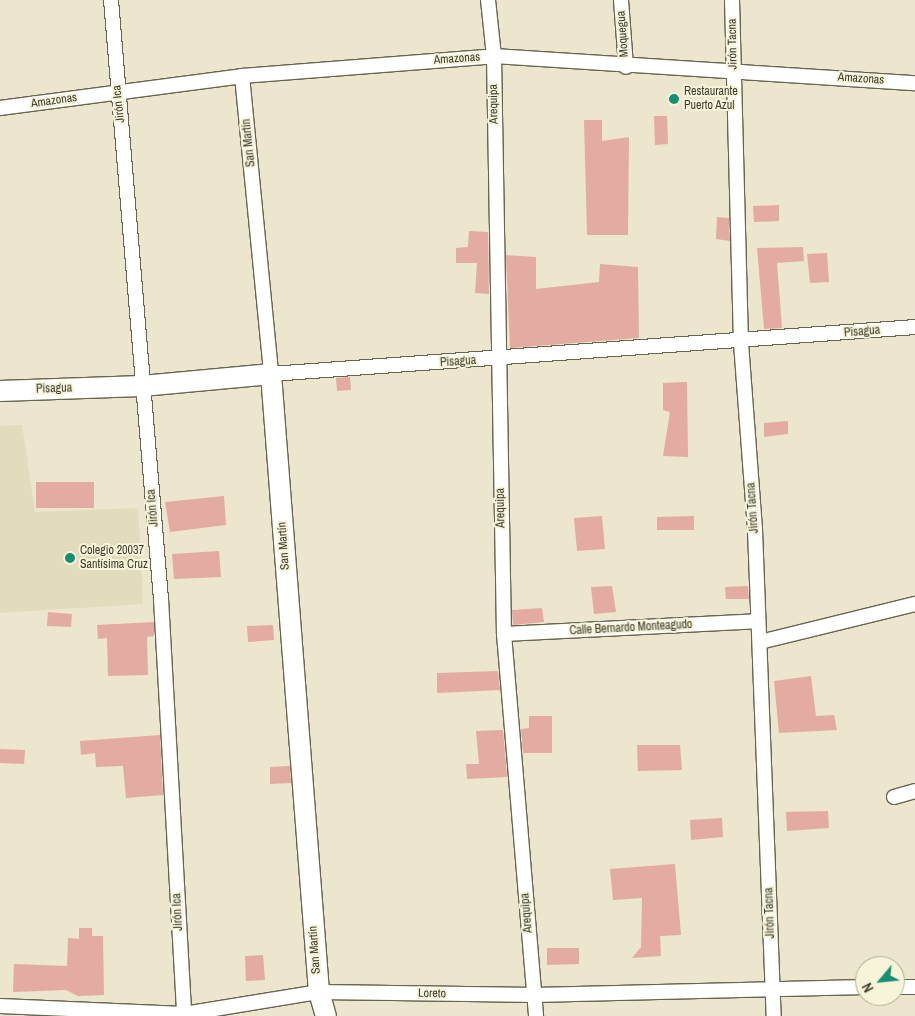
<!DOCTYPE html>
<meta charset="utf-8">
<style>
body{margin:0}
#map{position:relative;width:915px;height:1016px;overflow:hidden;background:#ebe6cd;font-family:"Archivo Narrow",sans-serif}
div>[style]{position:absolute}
.built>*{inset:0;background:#e1dcbb}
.building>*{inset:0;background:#e3aba2}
.roads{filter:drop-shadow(1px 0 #68654e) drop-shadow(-1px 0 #68654e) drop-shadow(0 1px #68654e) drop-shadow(0 -1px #68654e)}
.street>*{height:14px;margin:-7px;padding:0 7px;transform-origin:7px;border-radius:7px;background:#fff}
.secondary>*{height:20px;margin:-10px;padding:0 10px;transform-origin:10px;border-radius:10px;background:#fff}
.dots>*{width:14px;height:14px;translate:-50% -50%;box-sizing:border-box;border:2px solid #f8f4da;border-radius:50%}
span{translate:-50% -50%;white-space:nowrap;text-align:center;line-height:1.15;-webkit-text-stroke:4px #f8f4da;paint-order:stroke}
.street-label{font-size:12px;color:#3c3b31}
.poi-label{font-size:12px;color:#3c3b31}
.left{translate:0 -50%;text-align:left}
.north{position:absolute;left:855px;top:956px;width:50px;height:50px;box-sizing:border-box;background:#f8f4da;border:1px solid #adaa96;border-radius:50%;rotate:242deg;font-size:14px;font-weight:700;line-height:20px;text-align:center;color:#3c3b31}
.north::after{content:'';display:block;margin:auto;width:18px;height:22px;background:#168f72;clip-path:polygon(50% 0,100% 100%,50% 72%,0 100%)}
</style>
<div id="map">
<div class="built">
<div style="clip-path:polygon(22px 425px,35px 512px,138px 508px,143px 604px,0 613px,0 426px)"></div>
</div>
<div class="building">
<div style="clip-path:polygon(654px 116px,667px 116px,668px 144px,655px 145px)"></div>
<div style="clip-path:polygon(584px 120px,602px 120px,602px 141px,629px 137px,628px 235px,587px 235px)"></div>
<div style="clip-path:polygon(779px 205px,779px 221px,754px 222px,753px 206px)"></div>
<div style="clip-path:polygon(717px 217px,729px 218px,730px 241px,716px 239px)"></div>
<div style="clip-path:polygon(469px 231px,488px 232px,489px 294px,475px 293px,477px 263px,456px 263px,456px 248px,468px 247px)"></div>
<div style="clip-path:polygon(803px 247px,804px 261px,777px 263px,782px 328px,764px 329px,757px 248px)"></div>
<div style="clip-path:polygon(827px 253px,829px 282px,810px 283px,807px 254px)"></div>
<div style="clip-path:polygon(506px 255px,536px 257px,536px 289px,599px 282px,600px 264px,638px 267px,639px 338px,510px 348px)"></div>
<div style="clip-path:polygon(350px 377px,351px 390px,337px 391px,336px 378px)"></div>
<div style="clip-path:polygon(687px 382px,688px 457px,663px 456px,670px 412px,663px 410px,663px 383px)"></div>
<div style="clip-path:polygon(788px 421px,788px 434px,764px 437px,764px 423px)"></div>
<div style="clip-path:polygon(36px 482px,94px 482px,94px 508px,36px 508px)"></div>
<div style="clip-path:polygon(224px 496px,226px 525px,170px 532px,165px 502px)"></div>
<div style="clip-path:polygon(602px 516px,605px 549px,577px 551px,574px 518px)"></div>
<div style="clip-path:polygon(694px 516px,694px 530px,657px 530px,657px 517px)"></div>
<div style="clip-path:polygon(219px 551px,221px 577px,174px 579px,172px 554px)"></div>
<div style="clip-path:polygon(612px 586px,616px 612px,594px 614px,591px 587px)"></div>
<div style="clip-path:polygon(748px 586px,749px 599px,726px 599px,725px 587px)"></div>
<div style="clip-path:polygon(542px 608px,544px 622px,513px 625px,512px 610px)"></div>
<div style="clip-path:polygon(48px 612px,72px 614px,71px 627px,47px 626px)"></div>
<div style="clip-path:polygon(154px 622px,154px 636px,147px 637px,148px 675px,108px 676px,107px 638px,98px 639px,97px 625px)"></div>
<div style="clip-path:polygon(273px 625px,274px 640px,248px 642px,247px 626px)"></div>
<div style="clip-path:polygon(498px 671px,500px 690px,437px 693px,437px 673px)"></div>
<div style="clip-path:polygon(811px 676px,816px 716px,834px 715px,837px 730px,779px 733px,774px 681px)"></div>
<div style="clip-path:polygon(529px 716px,552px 716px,552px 753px,523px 753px,521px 729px,529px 728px)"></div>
<div style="clip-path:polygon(503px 730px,507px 777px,467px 779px,466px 764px,479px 764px,476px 731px)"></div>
<div style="clip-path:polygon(160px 735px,163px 795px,126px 798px,123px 766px,96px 767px,95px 753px,81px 755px,80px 741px)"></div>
<div style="clip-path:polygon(637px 745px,680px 745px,682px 770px,638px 771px)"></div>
<div style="clip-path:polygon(0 749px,25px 750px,24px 764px,0 763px)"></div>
<div style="clip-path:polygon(290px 766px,291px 783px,270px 784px,270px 767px)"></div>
<div style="clip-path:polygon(828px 811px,829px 828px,787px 831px,786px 812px)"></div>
<div style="clip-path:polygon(722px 818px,723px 837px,691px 840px,690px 820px)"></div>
<div style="clip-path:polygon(675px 864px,681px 935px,660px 936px,661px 956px,632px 958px,641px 947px,642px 898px,613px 900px,610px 869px)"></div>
<div style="clip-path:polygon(79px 928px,92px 928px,92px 936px,103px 936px,104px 995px,78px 996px,66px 990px,13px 992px,14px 964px,67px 966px,68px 938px,79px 939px)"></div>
<div style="clip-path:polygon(547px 948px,579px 948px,579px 964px,547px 965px)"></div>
<div style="clip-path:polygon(263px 955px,265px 980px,246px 981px,245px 956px)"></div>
</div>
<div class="roads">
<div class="street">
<div style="left:111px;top:0;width:601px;rotate:85.23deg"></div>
<div style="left:161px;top:599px;width:418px;rotate:86.8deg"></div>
<div style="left:488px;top:0;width:56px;rotate:83.9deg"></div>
<div style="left:494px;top:56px;width:578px;rotate:89.01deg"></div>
<div style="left:504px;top:634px;width:383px;rotate:85.2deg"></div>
<div style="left:621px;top:0;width:67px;rotate:85.7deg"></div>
<div style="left:732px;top:0;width:343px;rotate:88.5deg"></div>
<div style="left:741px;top:343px;width:188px;rotate:85.7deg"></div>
<div style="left:755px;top:530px;width:486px;rotate:87.8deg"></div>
<div style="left:242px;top:76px;width:299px;rotate:84.4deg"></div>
<div style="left:271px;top:374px;width:646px;rotate:-4.17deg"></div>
<div style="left:0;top:108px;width:244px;rotate:-7.5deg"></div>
<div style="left:242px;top:76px;width:253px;rotate:-4.5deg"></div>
<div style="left:494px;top:56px;width:422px;rotate:3.7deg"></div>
<div style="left:504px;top:634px;width:253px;rotate:-2.9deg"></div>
<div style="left:760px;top:642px;width:160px;rotate:-13.8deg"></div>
<div style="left:894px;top:797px;width:22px;rotate:-16deg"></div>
<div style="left:895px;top:987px;width:20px"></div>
<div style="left:0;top:1006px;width:184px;rotate:2.5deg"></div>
<div style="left:184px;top:1014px;width:137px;rotate:-9.3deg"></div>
<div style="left:319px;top:992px;width:215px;rotate:0.8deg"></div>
<div style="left:534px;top:995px;width:331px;rotate:-1.4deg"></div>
</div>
<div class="secondary">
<div style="left:0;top:391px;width:142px;rotate:-2deg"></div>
<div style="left:142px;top:386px;width:130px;rotate:-5.3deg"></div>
<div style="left:271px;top:374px;width:620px;rotate:85.56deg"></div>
<div style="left:319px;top:992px;width:25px;rotate:74deg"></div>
</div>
</div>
<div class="dots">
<div style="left:674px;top:99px;background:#168f72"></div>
<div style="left:70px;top:558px;background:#168f72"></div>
</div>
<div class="street-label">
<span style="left:623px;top:34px;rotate:-94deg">Moquegua</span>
<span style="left:733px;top:44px;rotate:-91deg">Jirón Tacna</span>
<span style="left:457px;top:59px;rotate:-4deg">Amazonas</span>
<span style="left:861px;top:79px;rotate:4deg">Amazonas</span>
<span style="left:54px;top:101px;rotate:-8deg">Amazonas</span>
<span style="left:119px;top:104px;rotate:-96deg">Jirón Ica</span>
<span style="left:494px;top:104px;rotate:-91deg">Arequipa</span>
<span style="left:249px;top:143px;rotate:-96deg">San Martín</span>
<span style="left:862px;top:332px;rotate:-5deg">Pisagua</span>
<span style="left:458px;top:362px;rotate:-4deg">Pisagua</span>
<span style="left:54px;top:389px;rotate:-2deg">Pisagua</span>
<span style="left:153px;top:508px;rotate:-95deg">Jirón Ica</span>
<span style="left:501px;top:508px;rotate:-91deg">Arequipa</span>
<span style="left:753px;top:508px;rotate:-94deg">Jirón Tacna</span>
<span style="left:284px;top:546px;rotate:-94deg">San Martín</span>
<span style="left:631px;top:628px;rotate:-3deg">Calle Bernardo Monteagudo</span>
<span style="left:178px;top:912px;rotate:-93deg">Jirón Ica</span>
<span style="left:527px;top:913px;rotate:-95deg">Arequipa</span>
<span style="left:770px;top:913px;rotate:-92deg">Jirón Tacna</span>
<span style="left:315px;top:950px;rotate:-94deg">San Martín</span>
<span style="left:432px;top:994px;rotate:1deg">Loreto</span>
</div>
<div class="poi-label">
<span class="left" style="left:684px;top:99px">Restaurante<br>Puerto Azul</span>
<span class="left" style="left:80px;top:558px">Colegio 20037<br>Santísima Cruz</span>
</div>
<div class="north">N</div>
</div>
